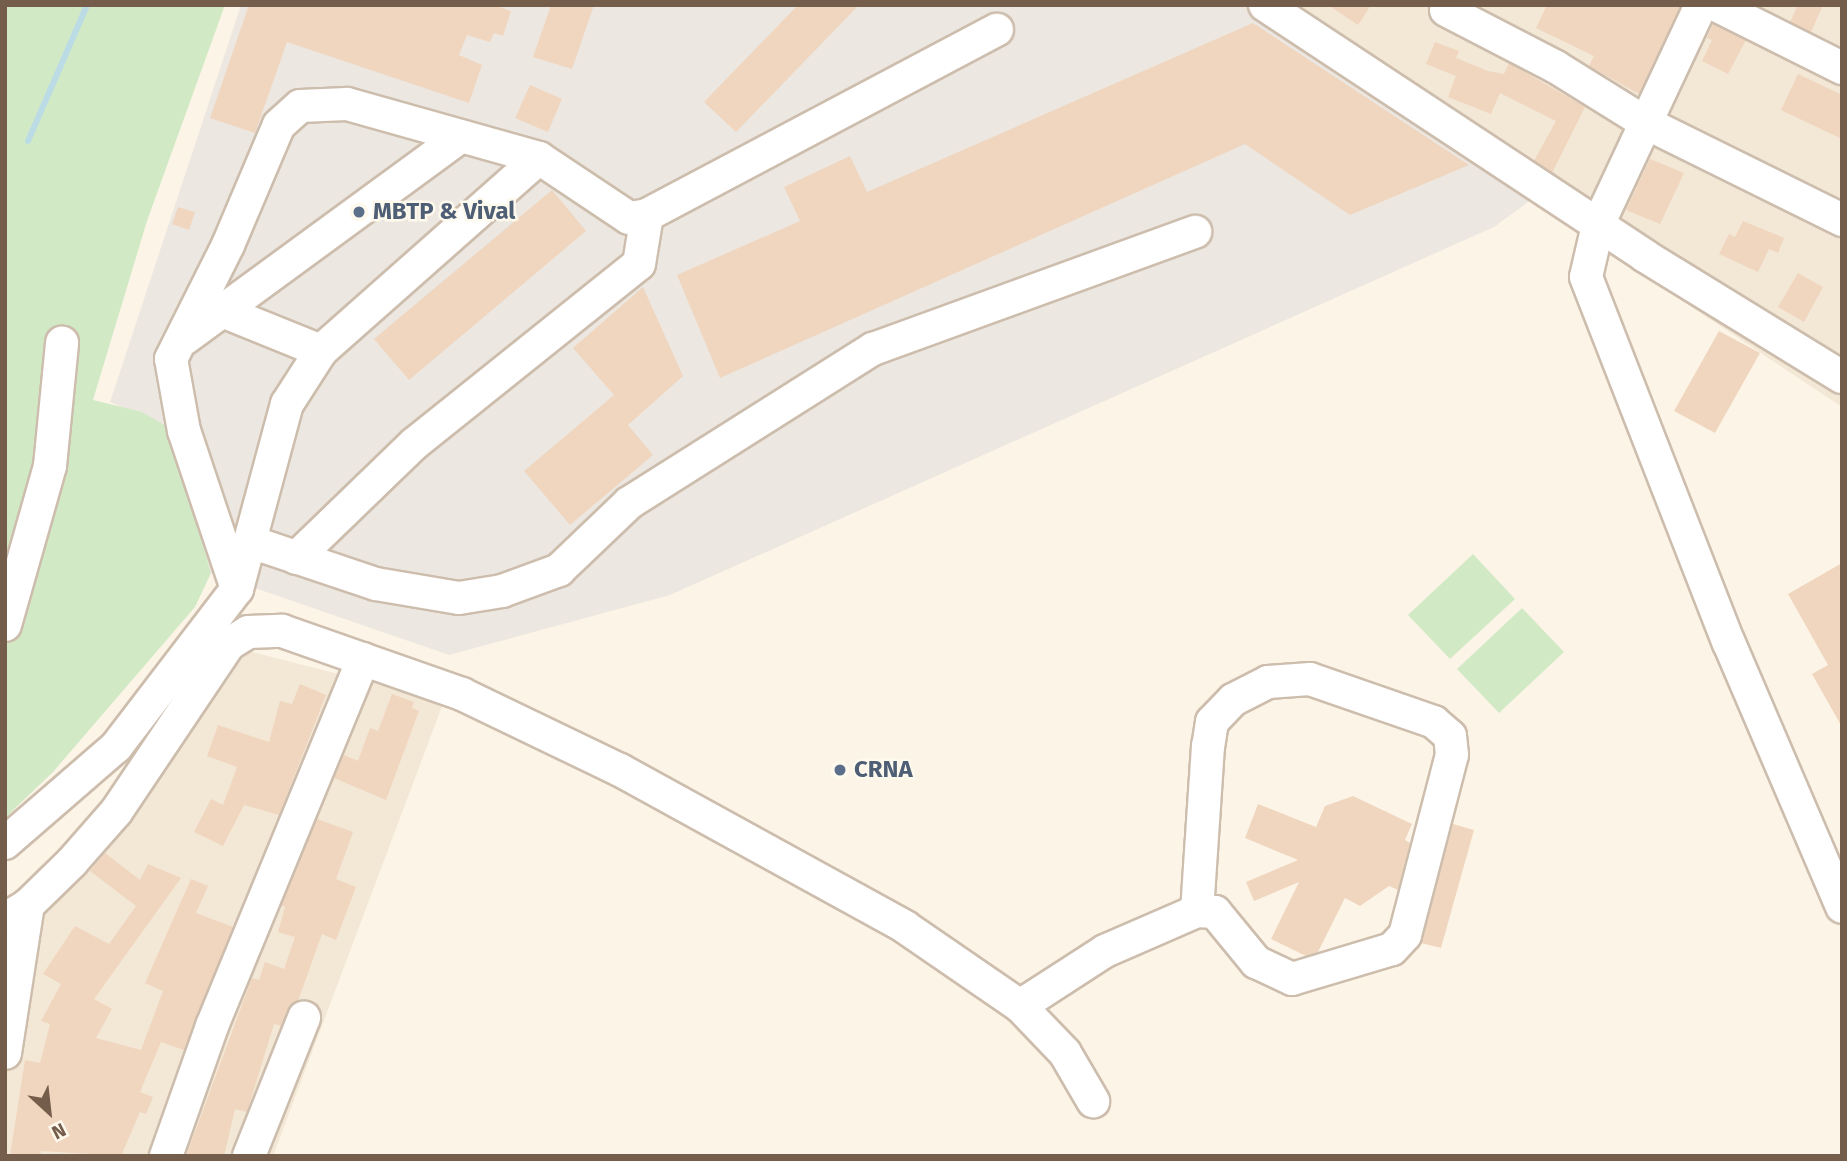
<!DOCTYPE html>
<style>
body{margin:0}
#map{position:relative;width:1847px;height:1161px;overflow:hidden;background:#fcf5e7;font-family:"Fira Sans",sans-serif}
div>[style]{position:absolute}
.residential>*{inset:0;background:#f3e7d6}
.industrial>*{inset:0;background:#ece7e0}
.green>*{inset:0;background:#d2e9c6}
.stream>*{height:6px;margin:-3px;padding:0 3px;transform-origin:3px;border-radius:3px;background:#bcdce5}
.building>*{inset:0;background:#f0d6bf}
.roads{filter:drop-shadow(2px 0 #cdbdad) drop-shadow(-2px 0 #cdbdad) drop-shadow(0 2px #cdbdad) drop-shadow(0 -2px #cdbdad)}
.minor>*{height:32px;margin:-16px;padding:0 16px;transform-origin:16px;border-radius:16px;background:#fff}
.dots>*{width:19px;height:19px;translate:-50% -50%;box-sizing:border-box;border:4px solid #fef9ed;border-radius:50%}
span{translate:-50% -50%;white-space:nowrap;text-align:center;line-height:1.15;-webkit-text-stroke:5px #fef9ed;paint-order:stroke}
.service-label{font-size:24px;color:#4e5e75;font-weight:700}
.left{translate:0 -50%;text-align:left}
.frame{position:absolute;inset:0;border:7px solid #755d4c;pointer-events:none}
.north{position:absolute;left:14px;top:1077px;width:70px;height:70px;-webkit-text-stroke:5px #fef9ed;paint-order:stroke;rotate:153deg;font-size:19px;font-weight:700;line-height:28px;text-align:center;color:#755d4c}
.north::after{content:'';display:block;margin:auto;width:24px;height:32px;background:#755d4c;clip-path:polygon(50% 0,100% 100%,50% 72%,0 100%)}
</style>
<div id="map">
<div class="residential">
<div style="clip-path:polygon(1241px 5px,1842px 5px,1842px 407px,1531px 200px)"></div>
<div style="clip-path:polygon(244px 650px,444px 701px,273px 1156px,5px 1156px,5px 919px)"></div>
</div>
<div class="industrial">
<div style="clip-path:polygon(241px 5px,1241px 5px,1531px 200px,1494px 227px,670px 595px,449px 655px,211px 573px,168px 427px,110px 402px)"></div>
</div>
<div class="green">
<div style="clip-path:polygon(5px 5px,225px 5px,147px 221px,93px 400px,142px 412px,168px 427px,211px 573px,195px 607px,53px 772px,5px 818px)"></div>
<div style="clip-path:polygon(1473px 554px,1515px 599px,1450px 659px,1408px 615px)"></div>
<div style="clip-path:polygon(1522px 608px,1564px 652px,1499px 713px,1457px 669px)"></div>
</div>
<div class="stream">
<div style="left:28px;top:141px;width:148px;rotate:-66.5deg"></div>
</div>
<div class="building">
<div style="clip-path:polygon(249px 5px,494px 5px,511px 11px,503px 36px,494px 33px,490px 42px,467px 35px,459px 55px,482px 65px,469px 103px,287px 42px,255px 133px,210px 118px)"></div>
<div style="clip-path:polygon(551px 5px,594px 5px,572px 69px,533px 57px)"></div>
<div style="clip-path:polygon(798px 5px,859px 5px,736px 132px,704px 102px)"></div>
<div style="clip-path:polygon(1328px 5px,1371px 5px,1358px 25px)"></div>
<div style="clip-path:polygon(1547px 5px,1681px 5px,1639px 94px,1589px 66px,1594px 56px,1536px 28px)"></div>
<div style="clip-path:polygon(1798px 5px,1823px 5px,1811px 32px,1790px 22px)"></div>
<div style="clip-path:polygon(1253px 23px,1469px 165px,1350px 215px,1245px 144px,720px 378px,677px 275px,800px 221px,784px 187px,850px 156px,867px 192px)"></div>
<div style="clip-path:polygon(1713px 24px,1746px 40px,1728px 74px,1702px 61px,1712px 40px,1707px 38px)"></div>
<div style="clip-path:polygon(1435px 42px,1459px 51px,1456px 58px,1488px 71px,1504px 74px,1509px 63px,1585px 107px,1552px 173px,1534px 161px,1556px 121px,1500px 93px,1491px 114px,1448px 97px,1456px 76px,1426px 64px)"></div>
<div style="clip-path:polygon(1798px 74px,1842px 95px,1842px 139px,1781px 110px)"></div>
<div style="clip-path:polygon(530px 85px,562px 99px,548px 132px,515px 118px)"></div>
<div style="clip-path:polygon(1650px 159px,1684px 173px,1660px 224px,1626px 210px)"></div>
<div style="clip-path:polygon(552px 190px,586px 231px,409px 380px,374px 339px)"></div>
<div style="clip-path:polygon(178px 207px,195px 212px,189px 230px,172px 224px)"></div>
<div style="clip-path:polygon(1743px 221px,1784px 238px,1778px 253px,1769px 249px,1758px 272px,1719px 254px,1729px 234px,1735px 237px)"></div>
<div style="clip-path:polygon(1798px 273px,1823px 287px,1804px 322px,1778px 307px)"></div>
<div style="clip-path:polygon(643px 287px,683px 376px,628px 425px,653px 455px,570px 525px,524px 471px,614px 395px,573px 348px)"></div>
<div style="clip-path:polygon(1719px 331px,1760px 353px,1715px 433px,1674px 411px)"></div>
<div style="clip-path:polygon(1842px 563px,1842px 727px,1812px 674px,1828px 665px,1788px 594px)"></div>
<div style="clip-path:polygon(300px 684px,326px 695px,279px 815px,244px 805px,223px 846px,194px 832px,211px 799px,223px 805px,237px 767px,207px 756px,218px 725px,269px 742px,280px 701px,292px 704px)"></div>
<div style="clip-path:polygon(392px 694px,414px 702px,412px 708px,419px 711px,386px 800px,334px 778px,344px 755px,358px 761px,370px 728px,378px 731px)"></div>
<div style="clip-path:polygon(1353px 796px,1412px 824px,1405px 840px,1410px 843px,1398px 890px,1389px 886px,1360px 906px,1345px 898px,1318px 952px,1306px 956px,1271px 939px,1299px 882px,1254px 901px,1246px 882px,1298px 860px,1245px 838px,1258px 804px,1316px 827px,1325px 806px)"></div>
<div style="clip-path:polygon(317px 819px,353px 832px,336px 879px,356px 887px,336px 940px,322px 934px,298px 1001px,287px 1011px,281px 1026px,274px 1024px,247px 1112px,235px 1109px,224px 1156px,186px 1156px,252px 978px,259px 980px,265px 962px,284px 969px,295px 937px,278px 932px,285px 907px,281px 905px)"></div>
<div style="clip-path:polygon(1453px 824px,1474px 830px,1441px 948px,1421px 943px)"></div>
<div style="clip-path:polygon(105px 853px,140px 880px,148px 864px,181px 878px,94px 999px,112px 1009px,96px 1038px,141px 1050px,163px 991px,145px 983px,191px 879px,208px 886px,196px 913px,233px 927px,184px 1050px,161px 1042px,140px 1092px,153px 1097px,146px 1114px,140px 1112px,121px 1156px,41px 1151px,40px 1156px,10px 1156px,25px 1060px,40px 1063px,50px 1024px,41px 1021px,61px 984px,43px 974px,75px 926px,109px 944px,136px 906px,90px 871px)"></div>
</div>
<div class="roads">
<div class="minor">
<div style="left:1265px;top:5px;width:455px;rotate:33.4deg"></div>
<div style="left:1645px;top:256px;width:231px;rotate:31.6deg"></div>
<div style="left:1701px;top:5px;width:243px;rotate:115.1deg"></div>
<div style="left:1598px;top:225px;width:53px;rotate:103deg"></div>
<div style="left:1586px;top:277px;width:393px;rotate:68.7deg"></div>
<div style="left:1729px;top:643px;width:287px;rotate:66.8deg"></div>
<div style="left:1716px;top:5px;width:141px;rotate:26.6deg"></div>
<div style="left:1446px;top:10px;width:124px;rotate:27.4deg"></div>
<div style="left:1556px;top:67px;width:106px;rotate:31.9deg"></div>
<div style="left:1646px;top:123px;width:219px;rotate:26.3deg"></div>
<div style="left:222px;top:311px;width:107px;rotate:22deg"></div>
<div style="left:184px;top:339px;width:343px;rotate:-36.2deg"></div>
<div style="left:251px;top:542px;width:132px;rotate:18.6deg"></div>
<div style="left:376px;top:584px;width:84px;rotate:9.6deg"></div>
<div style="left:459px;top:598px;width:44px;rotate:-9.2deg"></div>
<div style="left:502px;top:591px;width:61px;rotate:-20.2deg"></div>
<div style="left:559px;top:570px;width:97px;rotate:-43.7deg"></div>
<div style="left:629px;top:503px;width:289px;rotate:-32.3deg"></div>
<div style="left:873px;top:349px;width:343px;rotate:-20deg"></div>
<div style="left:296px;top:558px;width:164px;rotate:-44deg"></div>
<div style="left:414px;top:444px;width:288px;rotate:-38.7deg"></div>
<div style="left:639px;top:264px;width:50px;rotate:-80.7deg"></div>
<div style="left:237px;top:589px;width:167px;rotate:-108.5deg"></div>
<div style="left:184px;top:431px;width:73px;rotate:-100.2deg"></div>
<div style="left:171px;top:359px;width:127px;rotate:-63.4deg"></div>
<div style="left:228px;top:245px;width:130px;rotate:-67deg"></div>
<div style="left:279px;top:125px;width:28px;rotate:-42deg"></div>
<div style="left:300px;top:106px;width:47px;rotate:-2.4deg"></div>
<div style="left:347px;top:104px;width:199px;rotate:15.7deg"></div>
<div style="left:539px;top:158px;width:108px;rotate:33.7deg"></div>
<div style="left:629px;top:218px;width:18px;rotate:-9deg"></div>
<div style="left:647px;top:215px;width:396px;rotate:-27.9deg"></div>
<div style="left:5px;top:625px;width:165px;rotate:-74.2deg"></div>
<div style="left:50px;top:466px;width:124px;rotate:-84.4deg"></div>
<div style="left:5px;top:843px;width:147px;rotate:-40.9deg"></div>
<div style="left:116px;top:747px;width:199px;rotate:-52.6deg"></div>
<div style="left:237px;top:589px;width:192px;rotate:-74.9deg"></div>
<div style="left:287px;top:404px;width:63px;rotate:-57.3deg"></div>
<div style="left:321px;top:351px;width:291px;rotate:-41.5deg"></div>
<div style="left:5px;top:919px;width:27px;rotate:-31deg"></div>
<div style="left:28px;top:905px;width:62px;rotate:-44.3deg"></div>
<div style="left:72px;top:862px;width:67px;rotate:-48.7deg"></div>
<div style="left:116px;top:812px;width:202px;rotate:-56.1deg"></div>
<div style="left:229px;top:644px;width:22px;rotate:-32deg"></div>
<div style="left:248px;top:632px;width:34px;rotate:-2deg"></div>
<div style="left:282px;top:631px;width:191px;rotate:19.3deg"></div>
<div style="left:462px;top:694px;width:175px;rotate:25.7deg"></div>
<div style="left:620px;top:770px;width:325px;rotate:28.8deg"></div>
<div style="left:905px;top:927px;width:140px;rotate:34.5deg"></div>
<div style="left:1020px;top:1006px;width:65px;rotate:46.2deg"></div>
<div style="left:1065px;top:1053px;width:56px;rotate:59.7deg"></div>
<div style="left:1020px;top:1006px;width:101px;rotate:-32.9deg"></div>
<div style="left:1105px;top:951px;width:100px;rotate:-23.5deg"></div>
<div style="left:1197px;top:911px;width:18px;rotate:3deg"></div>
<div style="left:1215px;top:912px;width:65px;rotate:50.6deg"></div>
<div style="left:1256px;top:962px;width:40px;rotate:25deg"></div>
<div style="left:1292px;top:979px;width:104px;rotate:-16.7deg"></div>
<div style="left:1392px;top:949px;width:19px;rotate:-47deg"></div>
<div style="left:1405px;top:935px;width:186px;rotate:-75.4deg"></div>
<div style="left:1452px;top:755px;width:19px;rotate:-96deg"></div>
<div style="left:1450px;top:736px;width:21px;rotate:-139deg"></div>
<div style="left:1434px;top:722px;width:131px;rotate:-160.9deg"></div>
<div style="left:1310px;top:679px;width:42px;rotate:175.9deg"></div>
<div style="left:1268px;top:682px;width:39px;rotate:153deg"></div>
<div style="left:1233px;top:700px;width:30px;rotate:134deg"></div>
<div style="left:1212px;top:722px;width:24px;rotate:99deg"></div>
<div style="left:1208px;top:746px;width:165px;rotate:93.8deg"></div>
<div style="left:5px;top:1053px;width:150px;rotate:-81.2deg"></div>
<div style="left:166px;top:1156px;width:138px;rotate:-70.5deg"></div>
<div style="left:212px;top:1026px;width:397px;rotate:-67.6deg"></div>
<div style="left:249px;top:1156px;width:149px;rotate:-68.3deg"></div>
</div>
</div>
<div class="dots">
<div style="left:359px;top:212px;background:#5c6f8a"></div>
<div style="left:840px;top:770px;background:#5c6f8a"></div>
</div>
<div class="service-label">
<span class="left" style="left:373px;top:212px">MBTP &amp; Vival</span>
<span class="left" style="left:854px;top:770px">CRNA</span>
</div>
<div class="frame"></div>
<div class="north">N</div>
</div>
